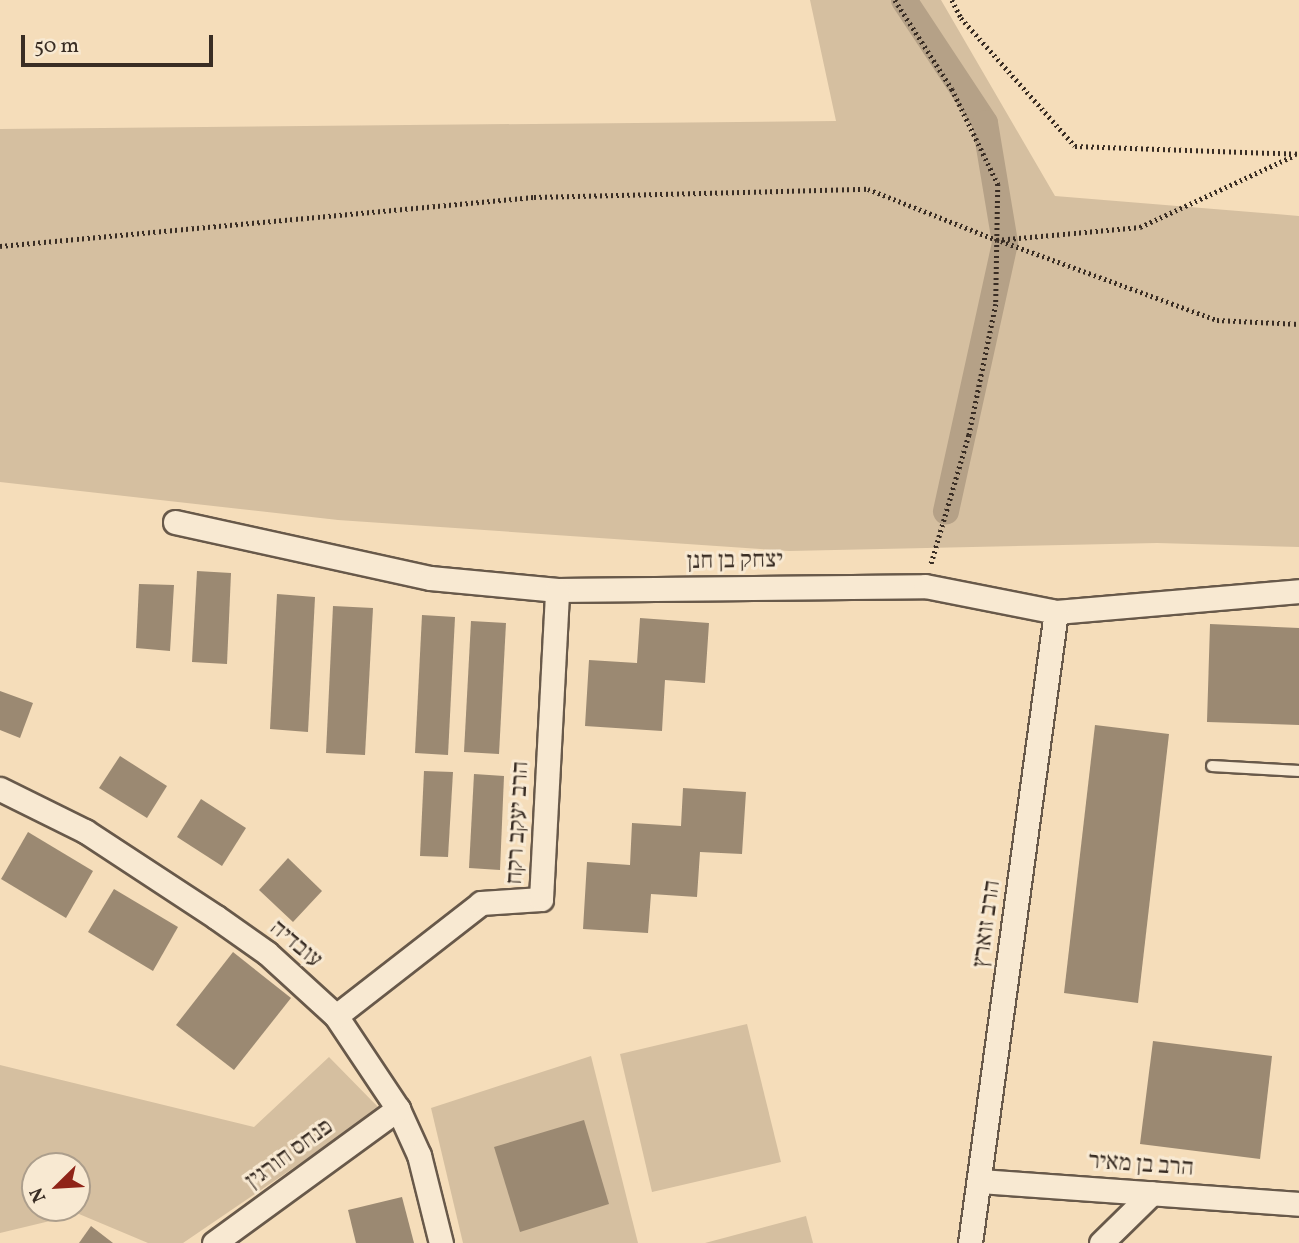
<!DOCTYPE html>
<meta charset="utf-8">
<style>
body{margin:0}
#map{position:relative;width:1299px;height:1243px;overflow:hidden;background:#f5ddba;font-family:Vollkorn,"Frank Ruhl Libre",serif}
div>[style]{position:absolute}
.green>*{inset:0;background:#d5bfa0}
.canal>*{height:26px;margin:-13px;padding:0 13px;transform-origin:13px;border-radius:13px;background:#b5a187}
.building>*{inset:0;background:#9b8972}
.path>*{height:4.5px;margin-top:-2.25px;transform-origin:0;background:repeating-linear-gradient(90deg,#392d24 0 2px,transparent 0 5.5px)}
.roads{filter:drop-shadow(2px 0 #68594a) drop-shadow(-2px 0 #68594a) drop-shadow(0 2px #68594a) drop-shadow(0 -2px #68594a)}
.lane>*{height:10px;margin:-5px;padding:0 5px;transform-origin:5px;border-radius:5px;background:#f8e9d2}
.street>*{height:23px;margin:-11.5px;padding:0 11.5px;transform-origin:11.5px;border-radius:11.5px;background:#f8e9d2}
span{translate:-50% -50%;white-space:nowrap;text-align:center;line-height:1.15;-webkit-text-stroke:6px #f8e9d2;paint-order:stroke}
.street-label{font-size:24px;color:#392d24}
.north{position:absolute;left:21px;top:1152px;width:70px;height:70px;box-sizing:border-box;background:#f8e9d2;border:2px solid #ac9e8c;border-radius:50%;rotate:246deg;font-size:19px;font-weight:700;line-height:28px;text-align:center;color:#392d24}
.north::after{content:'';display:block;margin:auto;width:24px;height:32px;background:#8f2418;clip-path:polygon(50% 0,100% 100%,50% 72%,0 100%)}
.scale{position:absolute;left:21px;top:35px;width:192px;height:32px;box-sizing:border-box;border:4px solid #392d24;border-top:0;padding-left:9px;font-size:21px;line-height:24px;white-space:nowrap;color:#392d24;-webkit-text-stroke:5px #f8e9d2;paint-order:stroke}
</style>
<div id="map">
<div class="green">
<div style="clip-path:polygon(810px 0,941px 0,1055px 196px,1299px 216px,1299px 547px,1157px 543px,789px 551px,338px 520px,0 482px,0 129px,836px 121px)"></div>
<div style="clip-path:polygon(747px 1024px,781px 1162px,652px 1192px,620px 1054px)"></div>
<div style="clip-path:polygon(591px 1056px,638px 1243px,463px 1243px,431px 1108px)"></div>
<div style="clip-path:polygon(evenodd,329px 1057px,380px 1109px,183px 1243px,148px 1243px,79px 1214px,0 1233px,0 1065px,254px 1127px,329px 1057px,35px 1166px,77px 1166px,77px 1208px,35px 1208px,35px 1166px)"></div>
<div style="clip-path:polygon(806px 1216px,813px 1243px,705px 1243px)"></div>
</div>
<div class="canal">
<div style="left:904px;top:0;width:147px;rotate:56.6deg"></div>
<div style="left:985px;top:123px;width:122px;rotate:80.5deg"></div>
<div style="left:1005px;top:243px;width:275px;rotate:102.4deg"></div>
</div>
<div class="building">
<div style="clip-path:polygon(197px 571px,231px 573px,227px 664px,192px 662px)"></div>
<div style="clip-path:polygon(139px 584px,174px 585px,170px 651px,136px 648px)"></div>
<div style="clip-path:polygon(277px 594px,315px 597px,308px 732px,270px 729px)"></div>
<div style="clip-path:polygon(333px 606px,373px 608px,365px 755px,326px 753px)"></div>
<div style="clip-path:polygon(422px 615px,455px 617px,448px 755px,415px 753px)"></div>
<div style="clip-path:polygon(640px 618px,709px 623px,705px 683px,665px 680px,662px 731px,585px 726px,589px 660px,637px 663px)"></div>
<div style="clip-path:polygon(471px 621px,506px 623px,499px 754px,464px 752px)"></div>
<div style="clip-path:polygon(1210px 624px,1299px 628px,1299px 725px,1207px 722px)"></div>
<div style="clip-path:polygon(0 691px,33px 703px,20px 738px,0 730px)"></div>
<div style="clip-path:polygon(1095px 725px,1169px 734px,1138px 1003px,1064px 993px)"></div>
<div style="clip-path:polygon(120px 756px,167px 786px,147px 818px,99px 788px)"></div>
<div style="clip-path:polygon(424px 771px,453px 772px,448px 857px,420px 856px)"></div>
<div style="clip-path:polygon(474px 774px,504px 776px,500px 870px,469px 868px)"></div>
<div style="clip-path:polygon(683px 788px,746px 792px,742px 854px,700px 852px,697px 897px,651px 894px,648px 933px,583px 929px,587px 862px,630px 865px,632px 823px,681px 826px)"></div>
<div style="clip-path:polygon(201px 799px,246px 828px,222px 866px,177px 837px)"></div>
<div style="clip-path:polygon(28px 832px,93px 871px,66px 918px,1px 879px)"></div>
<div style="clip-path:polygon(288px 858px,322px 891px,293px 922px,259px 890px)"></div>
<div style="clip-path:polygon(114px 889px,178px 927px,153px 971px,88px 932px)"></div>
<div style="clip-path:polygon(233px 952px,291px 998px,234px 1070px,176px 1025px)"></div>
<div style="clip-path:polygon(1153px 1041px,1272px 1056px,1260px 1159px,1140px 1144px)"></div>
<div style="clip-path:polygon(584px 1120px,609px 1204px,520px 1232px,494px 1147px)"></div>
<div style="clip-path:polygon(402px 1197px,414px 1243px,356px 1243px,348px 1210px)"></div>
<div style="clip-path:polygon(91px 1226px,113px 1243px,79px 1243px)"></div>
</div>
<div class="path">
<div style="left:895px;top:0;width:106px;rotate:57.4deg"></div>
<div style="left:952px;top:89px;width:106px;rotate:64.2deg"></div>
<div style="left:998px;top:184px;width:120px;rotate:91deg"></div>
<div style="left:996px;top:304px;width:134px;rotate:101.6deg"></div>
<div style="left:969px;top:435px;width:135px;rotate:106.3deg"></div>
<div style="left:952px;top:0;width:20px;rotate:63deg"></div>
<div style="left:961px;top:18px;width:171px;rotate:48.3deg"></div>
<div style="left:1075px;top:146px;width:224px;rotate:2deg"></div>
<div style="left:1001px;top:241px;width:230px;rotate:20.1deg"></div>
<div style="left:1217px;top:320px;width:82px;rotate:2.8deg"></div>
<div style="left:0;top:246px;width:536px;rotate:-5.24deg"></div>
<div style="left:534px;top:197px;width:334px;rotate:-1.4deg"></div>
<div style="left:868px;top:189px;width:139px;rotate:21.6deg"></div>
<div style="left:997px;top:240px;width:144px;rotate:-5.2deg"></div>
<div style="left:1140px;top:227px;width:171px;rotate:-24.9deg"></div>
</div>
<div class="roads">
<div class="lane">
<div style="left:1212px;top:766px;width:87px;rotate:3.3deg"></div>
</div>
<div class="street">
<div style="left:175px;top:522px;width:261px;rotate:12.4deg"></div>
<div style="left:430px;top:578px;width:128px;rotate:5.4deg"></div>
<div style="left:557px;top:590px;width:368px;rotate:-0.6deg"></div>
<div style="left:925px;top:586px;width:134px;rotate:11.2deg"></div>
<div style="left:1056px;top:612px;width:244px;rotate:-4.9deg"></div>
<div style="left:0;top:789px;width:95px;rotate:26.3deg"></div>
<div style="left:85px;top:831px;width:157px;rotate:33.3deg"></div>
<div style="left:216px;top:917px;width:62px;rotate:35.2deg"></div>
<div style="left:267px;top:953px;width:93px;rotate:42.4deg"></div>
<div style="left:336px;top:1016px;width:112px;rotate:56.3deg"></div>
<div style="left:398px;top:1109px;width:51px;rotate:65.5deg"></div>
<div style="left:419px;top:1155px;width:91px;rotate:76deg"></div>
<div style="left:336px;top:1016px;width:184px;rotate:-37.9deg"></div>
<div style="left:481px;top:903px;width:60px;rotate:-3.8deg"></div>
<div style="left:541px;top:899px;width:309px;rotate:-87deg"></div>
<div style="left:980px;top:1181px;width:320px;rotate:4.1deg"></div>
<div style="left:214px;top:1243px;width:228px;rotate:-36.1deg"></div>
<div style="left:970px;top:1243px;width:637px;rotate:-82.24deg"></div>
<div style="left:1101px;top:1243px;width:71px;rotate:-44.4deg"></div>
</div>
</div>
<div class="street-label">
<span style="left:735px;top:562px;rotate:-1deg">יצחק בן חנן</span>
<span style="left:519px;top:823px;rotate:-87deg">הרב יעקב רקח</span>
<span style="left:988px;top:924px;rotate:-82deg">הרב זוארץ</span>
<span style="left:295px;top:945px;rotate:40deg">עובדיה</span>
<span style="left:290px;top:1155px;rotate:-36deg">פנחס חורגין</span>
<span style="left:1141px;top:1166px;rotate:4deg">הרב בן מאיר</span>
</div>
<div class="north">N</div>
<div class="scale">50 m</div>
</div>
